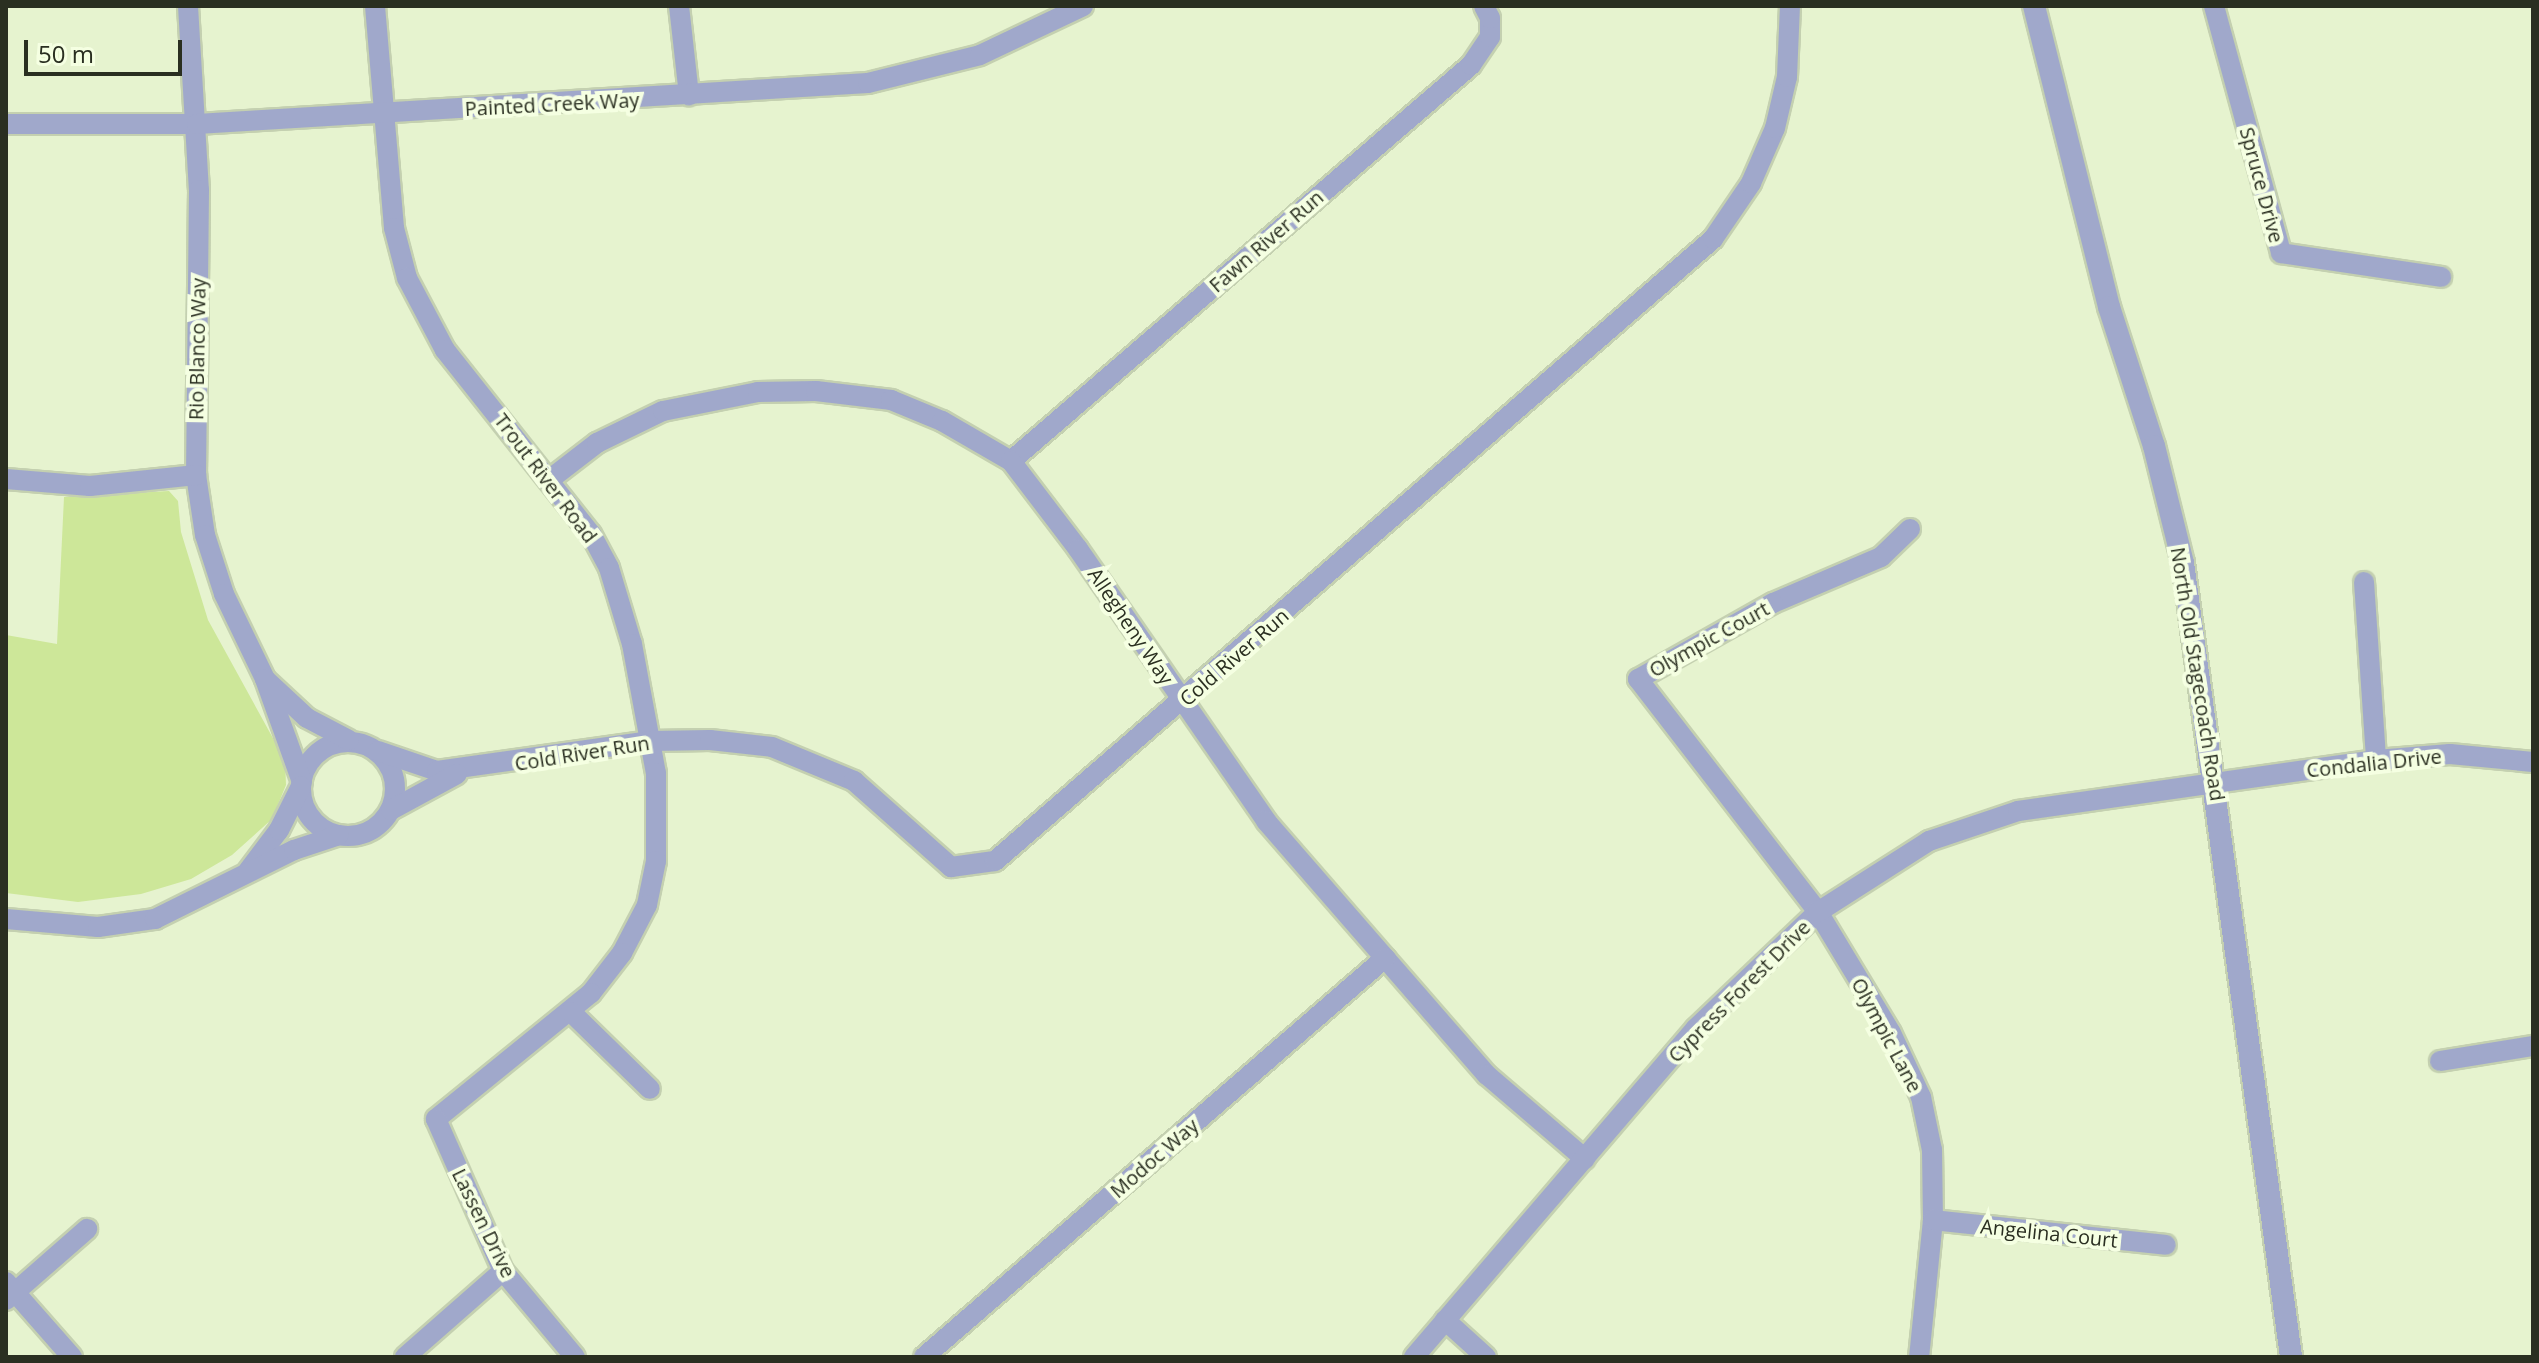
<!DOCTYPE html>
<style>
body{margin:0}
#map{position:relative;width:2539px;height:1363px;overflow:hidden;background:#e6f3cf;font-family:"Open Sans",sans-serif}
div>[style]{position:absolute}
.green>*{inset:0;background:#cde799}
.roads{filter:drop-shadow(2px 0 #c4d0b0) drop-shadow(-2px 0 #c4d0b0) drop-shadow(0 2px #c4d0b0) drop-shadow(0 -2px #c4d0b0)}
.minor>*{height:20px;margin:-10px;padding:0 10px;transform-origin:10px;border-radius:10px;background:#a0a8cb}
.minor>.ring{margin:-10px;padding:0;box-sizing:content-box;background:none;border:20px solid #a0a8cb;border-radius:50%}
.tertiary>*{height:22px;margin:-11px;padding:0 11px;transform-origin:11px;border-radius:11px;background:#a0a8cb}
span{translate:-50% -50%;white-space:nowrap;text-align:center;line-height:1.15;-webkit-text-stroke:8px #f5ffe2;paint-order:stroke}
.street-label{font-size:20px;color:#2a2f21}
.frame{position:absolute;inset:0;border:8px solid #2a2f21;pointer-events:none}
.scale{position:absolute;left:24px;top:40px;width:158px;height:36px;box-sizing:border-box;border:4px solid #2a2f21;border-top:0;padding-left:10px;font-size:24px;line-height:28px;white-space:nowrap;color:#2a2f21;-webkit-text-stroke:6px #f5ffe2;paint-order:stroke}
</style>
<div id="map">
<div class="green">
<div style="clip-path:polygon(169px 491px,178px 501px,181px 532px,208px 620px,285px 760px,286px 785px,272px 819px,232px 855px,191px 879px,141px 894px,78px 902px,6px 893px,6px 635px,57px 644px,64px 497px)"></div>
</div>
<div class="roads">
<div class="minor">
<div style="left:188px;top:6px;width:184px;rotate:86.6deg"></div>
<div style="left:199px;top:190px;width:285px;rotate:90.6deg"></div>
<div style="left:196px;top:475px;width:61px;rotate:81.5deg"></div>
<div style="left:205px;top:535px;width:62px;rotate:72.1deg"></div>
<div style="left:224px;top:594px;width:94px;rotate:64.2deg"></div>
<div style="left:375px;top:6px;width:223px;rotate:85.1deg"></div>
<div style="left:394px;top:228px;width:52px;rotate:75.4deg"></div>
<div style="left:407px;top:278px;width:81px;rotate:62.2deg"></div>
<div style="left:445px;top:350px;width:235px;rotate:51.6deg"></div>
<div style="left:591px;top:534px;width:38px;rotate:62deg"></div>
<div style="left:609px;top:568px;width:79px;rotate:73.2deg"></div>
<div style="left:632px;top:644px;width:131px;rotate:79.5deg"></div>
<div style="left:656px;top:773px;width:88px;rotate:90deg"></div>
<div style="left:656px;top:861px;width:45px;rotate:101.6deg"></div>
<div style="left:647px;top:905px;width:54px;rotate:117.5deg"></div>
<div style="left:622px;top:953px;width:51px;rotate:127.8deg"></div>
<div style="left:591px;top:993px;width:200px;rotate:140.9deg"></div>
<div style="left:436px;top:1119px;width:166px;rotate:66.2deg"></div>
<div style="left:503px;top:1271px;width:112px;rotate:50.1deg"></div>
<div style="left:679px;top:6px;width:90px;rotate:83.6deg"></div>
<div style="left:2214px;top:6px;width:256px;rotate:74.8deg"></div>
<div style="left:2281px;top:253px;width:162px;rotate:8.5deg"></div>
<div style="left:6px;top:124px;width:191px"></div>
<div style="left:197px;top:124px;width:672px;rotate:-3.5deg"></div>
<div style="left:868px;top:83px;width:115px;rotate:-14deg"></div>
<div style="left:980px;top:55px;width:114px;rotate:-25.4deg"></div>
<div style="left:1011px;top:461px;width:607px;rotate:-40.72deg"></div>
<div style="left:1471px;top:65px;width:34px;rotate:-56deg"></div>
<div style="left:1490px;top:37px;width:19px;rotate:-90deg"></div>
<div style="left:1490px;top:18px;width:13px;rotate:-117deg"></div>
<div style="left:6px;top:479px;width:84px;rotate:4.8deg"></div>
<div style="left:90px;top:486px;width:107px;rotate:-5.9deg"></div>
<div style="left:549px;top:480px;width:61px;rotate:-37.6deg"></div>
<div style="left:597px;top:443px;width:73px;rotate:-25.9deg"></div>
<div style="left:663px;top:411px;width:97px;rotate:-11.3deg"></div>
<div style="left:758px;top:392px;width:58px;rotate:-1deg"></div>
<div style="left:816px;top:391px;width:76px;rotate:6.8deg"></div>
<div style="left:891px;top:400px;width:55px;rotate:22.4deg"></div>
<div style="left:942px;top:421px;width:80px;rotate:30.1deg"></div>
<div style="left:1011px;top:461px;width:111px;rotate:52.7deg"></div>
<div style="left:1078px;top:549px;width:331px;rotate:55.3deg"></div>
<div style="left:1266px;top:821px;width:337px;rotate:49deg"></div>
<div style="left:1487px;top:1075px;width:129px;rotate:40.6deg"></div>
<div style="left:1910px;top:529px;width:40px;rotate:136deg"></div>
<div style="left:1881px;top:557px;width:117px;rotate:156.9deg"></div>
<div style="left:1773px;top:603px;width:155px;rotate:150.6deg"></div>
<div style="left:1638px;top:679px;width:294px;rotate:52.3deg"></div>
<div style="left:1818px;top:912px;width:141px;rotate:58.9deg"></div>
<div style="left:1891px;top:1033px;width:71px;rotate:64.9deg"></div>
<div style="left:1921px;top:1097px;width:54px;rotate:78.3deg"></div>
<div style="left:1932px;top:1150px;width:70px;rotate:89.2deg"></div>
<div style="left:1933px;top:1220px;width:138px;rotate:95.8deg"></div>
<div style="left:2364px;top:582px;width:178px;rotate:86.1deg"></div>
<div class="ring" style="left:301px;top:742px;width:74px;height:74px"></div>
<div style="left:378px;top:751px;width:62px;rotate:18.7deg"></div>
<div style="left:437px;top:771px;width:216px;rotate:-8deg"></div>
<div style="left:651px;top:741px;width:59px;rotate:-1deg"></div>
<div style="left:710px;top:740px;width:62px;rotate:6.4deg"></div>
<div style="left:772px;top:747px;width:89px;rotate:22.5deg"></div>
<div style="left:854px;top:781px;width:130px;rotate:41.6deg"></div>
<div style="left:951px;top:867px;width:44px;rotate:-7.8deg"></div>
<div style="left:995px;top:861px;width:950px;rotate:-40.9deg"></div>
<div style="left:1713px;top:239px;width:68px;rotate:-55.8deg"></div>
<div style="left:1751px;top:183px;width:60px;rotate:-66.4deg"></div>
<div style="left:1775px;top:128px;width:52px;rotate:-76.8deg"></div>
<div style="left:1787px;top:77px;width:71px;rotate:-87.6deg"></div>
<div style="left:302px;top:782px;width:109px;rotate:-109.8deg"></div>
<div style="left:265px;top:679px;width:57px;rotate:42.9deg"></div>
<div style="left:307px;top:718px;width:47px;rotate:27.6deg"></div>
<div style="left:391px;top:810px;width:75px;rotate:-28.6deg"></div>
<div style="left:248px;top:871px;width:51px;rotate:-52.9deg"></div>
<div style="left:279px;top:830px;width:49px;rotate:-63.4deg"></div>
<div style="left:6px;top:919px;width:92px;rotate:5deg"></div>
<div style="left:98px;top:927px;width:58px;rotate:-8deg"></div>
<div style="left:155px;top:919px;width:155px;rotate:-26.4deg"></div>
<div style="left:294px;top:850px;width:47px;rotate:-18.4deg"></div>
<div style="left:571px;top:1012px;width:110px;rotate:44.3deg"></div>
<div style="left:2440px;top:1061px;width:94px;rotate:-9.2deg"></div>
<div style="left:1933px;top:1220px;width:234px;rotate:6.1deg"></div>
<div style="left:6px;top:1282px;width:100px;rotate:48.7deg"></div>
<div style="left:6px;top:1300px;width:108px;rotate:-41.2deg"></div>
<div style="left:1445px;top:1320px;width:55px;rotate:42.1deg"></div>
<div style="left:405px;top:1357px;width:130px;rotate:-41.3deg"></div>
<div style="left:924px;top:1357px;width:610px;rotate:-40.88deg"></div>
<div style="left:1414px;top:1357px;width:433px;rotate:-49.4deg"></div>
<div style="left:1696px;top:1028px;width:168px;rotate:-43.6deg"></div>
<div style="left:1818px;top:912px;width:132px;rotate:-32.6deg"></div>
<div style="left:1929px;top:841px;width:94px;rotate:-18.6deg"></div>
<div style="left:2018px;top:811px;width:362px;rotate:-8.1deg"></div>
<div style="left:2376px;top:760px;width:74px;rotate:-4.6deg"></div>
<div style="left:2450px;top:754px;width:83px;rotate:5.5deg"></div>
</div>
<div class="tertiary">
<div style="left:2034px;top:6px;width:310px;rotate:76deg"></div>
<div style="left:2109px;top:307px;width:146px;rotate:72.1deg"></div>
<div style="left:2154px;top:446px;width:121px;rotate:76.1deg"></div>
<div style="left:2183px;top:563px;width:801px;rotate:82.25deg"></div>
</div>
</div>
<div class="street-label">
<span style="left:552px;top:104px;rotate:-3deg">Painted Creek Way</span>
<span style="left:2262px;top:185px;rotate:75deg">Spruce Drive</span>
<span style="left:1266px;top:241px;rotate:-41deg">Fawn River Run</span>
<span style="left:197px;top:349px;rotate:-89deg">Rio Blanco Way</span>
<span style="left:546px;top:478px;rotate:53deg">Trout River Road</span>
<span style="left:1131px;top:626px;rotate:56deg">Allegheny Way</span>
<span style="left:1709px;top:639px;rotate:-29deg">Olympic Court</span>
<span style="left:1234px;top:657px;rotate:-41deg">Cold River Run</span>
<span style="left:2198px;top:674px;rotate:81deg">North Old Stagecoach Road</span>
<span style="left:582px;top:753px;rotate:-9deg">Cold River Run</span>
<span style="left:2374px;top:763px;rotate:-6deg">Condalia Drive</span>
<span style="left:1739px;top:991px;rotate:-45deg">Cypress Forest Drive</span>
<span style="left:1887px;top:1035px;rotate:62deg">Olympic Lane</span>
<span style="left:1154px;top:1158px;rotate:-41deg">Modoc Way</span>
<span style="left:484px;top:1223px;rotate:64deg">Lassen Drive</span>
<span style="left:2049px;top:1233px;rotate:6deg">Angelina Court</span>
</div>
<div class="frame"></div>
<div class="scale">50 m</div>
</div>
